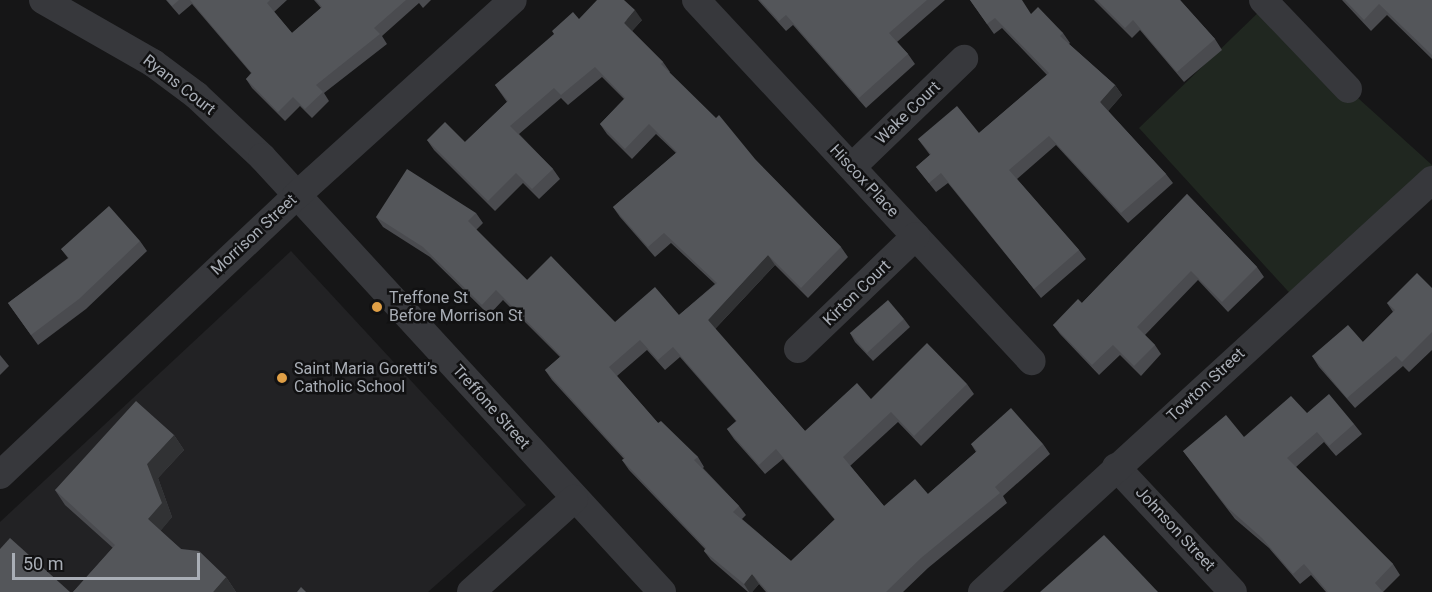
<!DOCTYPE html>
<meta charset="utf-8">
<style>
body{margin:0}
#map{position:relative;width:1432px;height:592px;overflow:hidden;background:#161617;font-family:Roboto,sans-serif}
div>[style]{position:absolute}
.built>*{inset:0;background:#222224}
.green>*{inset:0;background:#202720}
.minor>*{height:28px;margin:-14px;padding:0 14px;transform-origin:14px;border-radius:14px;background:#37383c}
.wall>*{inset:0;background:#4a4b4f}
.shaded-wall>*{inset:0;background:#313234}
.building>*{inset:0;background:#54565a}
.dots>*{width:16px;height:16px;translate:-50% -50%;box-sizing:border-box;border:3px solid #111112;border-radius:50%}
span{translate:-50% -50%;white-space:nowrap;text-align:center;line-height:1.15;-webkit-text-stroke:5px #111112;paint-order:stroke}
.street-label{font-size:16px;color:#a9aeb6}
.poi-label{font-size:16px;color:#a9aeb6}
.left{translate:0 -50%;text-align:left}
.scale{position:absolute;left:12px;top:553px;width:188px;height:27px;box-sizing:border-box;border:3px solid #a9aeb6;border-top:0;padding-left:8px;font-size:18px;line-height:21px;white-space:nowrap;color:#a9aeb6;-webkit-text-stroke:4px #111112;paint-order:stroke}
</style>
<div id="map">
<div class="built">
<div style="clip-path:polygon(291px 251px,526px 505px,428px 592px,0 592px,0 522px)"></div>
</div>
<div class="green">
<div style="clip-path:polygon(1267px 4px,1348px 89px,1432px 165px,1432px 180px,1297px 301px,1139px 128px)"></div>
</div>
<div class="minor">
<div style="left:43px;top:0;width:127px;rotate:29.8deg"></div>
<div style="left:153px;top:63px;width:54px;rotate:36.7deg"></div>
<div style="left:196px;top:95px;width:91px;rotate:43.2deg"></div>
<div style="left:262px;top:157px;width:591px;rotate:47.4deg"></div>
<div style="left:696px;top:0;width:493px;rotate:47.1deg"></div>
<div style="left:1263px;top:0;width:123px;rotate:46.3deg"></div>
<div style="left:852px;top:167px;width:156px;rotate:-44deg"></div>
<div style="left:798px;top:349px;width:163px;rotate:-43.8deg"></div>
<div style="left:1116px;top:467px;width:171px;rotate:46.9deg"></div>
<div style="left:0;top:475px;width:407px;rotate:-43.3deg"></div>
<div style="left:296px;top:196px;width:292px;rotate:-42.1deg"></div>
<div style="left:471px;top:592px;width:139px;rotate:-42.1deg"></div>
<div style="left:982px;top:592px;width:610px;rotate:-42.48deg"></div>
</div>
<div class="wall">
<div style="clip-path:polygon(166px 0,287px 0,274px 12px,292px 33px,321px 8px,314px 0,431px 0,423px 8px,419px 3px,382px 36px,387px 44px,324px 93px,329px 101px,312px 118px,300px 106px,285px 121px,252px 88px,246px 79px,251px 73px,192px 4px,179px 15px)"></div>
<div style="clip-path:polygon(758px 0,945px 0,897px 42px,908px 54px,915px 64px,866px 108px,793px 25px,786px 31px)"></div>
<div style="clip-path:polygon(970px 0,1031px 14px,1063px 33px,1070px 43px,1069px 44px,1115px 85px,1122px 95px,1108px 111px,1166px 174px,1173px 183px,1128px 223px,1056px 145px,1017px 179px,1079px 250px,1086px 259px,1041px 298px,948px 183px,936px 192px,916px 167px,930px 155px,918px 139px,979px 133px,1047px 75px,1002px 28px,994px 34px)"></div>
<div style="clip-path:polygon(1094px 0,1180px 0,1215px 39px,1222px 50px,1184px 82px,1140px 30px,1132px 38px)"></div>
<div style="clip-path:polygon(1342px 0,1432px 0,1432px 59px,1387px 15px,1371px 31px)"></div>
<div style="clip-path:polygon(evenodd,579px 19px,642px 20px,632px 31px,663px 62px,670px 72px,669px 73px,841px 247px,848px 257px,808px 298px,775px 265px,715px 329px,805px 431px,871px 399px,967px 384px,974px 394px,921px 446px,898px 422px,850px 466px,884px 506px,928px 494px,976px 452px,971px 444px,1043px 444px,1050px 454px,1003px 496px,1007px 503px,928px 568px,903px 592px,766px 592px,759px 584px,752px 592px,748px 592px,711px 560px,704px 551px,705px 549px,629px 470px,622px 460px,624px 459px,552px 380px,545px 370px,560px 357px,503px 300px,489px 315px,430px 257px,383px 227px,376px 217px,476px 213px,483px 223px,476px 230px,527px 280px,615px 322px,679px 315px,715px 284px,671px 243px,655px 257px,620px 217px,613px 207px,676px 153px,656px 134px,632px 159px,607px 134px,600px 124px,624px 99px,602px 77px,568px 105px,561px 98px,519px 134px,553px 169px,560px 179px,539px 199px,523px 183px,495px 211px,434px 150px,427px 140px,465px 142px,507px 102px,495px 85px,579px 19px,647px 350px,665px 370px,680px 357px,736px 421px,727px 429px,734px 439px,765px 474px,783px 459px,835px 520px,791px 561px,742px 519px,746px 515px,739px 506px,703px 468px,704px 467px,698px 457px,658px 423px,617px 376px,647px 350px)"></div>
<div style="clip-path:polygon(1187px 194px,1257px 267px,1264px 277px,1228px 312px,1198px 280px,1145px 335px,1155px 345px,1161px 354px,1141px 376px,1120px 355px,1099px 375px,1060px 334px,1053px 325px,1082px 303px)"></div>
<div style="clip-path:polygon(140px 241px,147px 251px,86px 309px,38px 345px,8px 303px,68px 258px,61px 249px)"></div>
<div style="clip-path:polygon(1432px 288px,1432px 350px,1409px 372px,1403px 366px,1355px 408px,1319px 367px,1312px 356px,1363px 342px,1393px 312px,1387px 303px)"></div>
<div style="clip-path:polygon(904px 319px,910px 327px,873px 361px,855px 342px,850px 333px)"></div>
<div style="clip-path:polygon(0 355px,9px 366px,0 375px)"></div>
<div style="clip-path:polygon(1307px 413px,1354px 424px,1362px 434px,1336px 456px,1324px 442px,1296px 467px,1393px 564px,1400px 575px,1383px 592px,1326px 592px,1311px 575px,1300px 584px,1269px 548px,1235px 519px,1183px 451px,1244px 437px)"></div>
<div style="clip-path:polygon(174px 435px,184px 450px,158px 478px,172px 517px,160px 531px,181px 549px,226px 577px,236px 592px,73px 592px,113px 548px,65px 505px,55px 490px)"></div>
</div>
<div class="shaded-wall">
<div style="clip-path:polygon(635px 10px,642px 20px,631px 32px,624px 23px)"></div>
<div style="clip-path:polygon(1115px 85px,1122px 95px,1107px 112px,1100px 102px)"></div>
<div style="clip-path:polygon(768px 255px,775px 265px,714px 330px,708px 320px)"></div>
<div style="clip-path:polygon(174px 435px,184px 450px,158px 478px,172px 517px,158px 534px,148px 519px,147px 464px)"></div>
<div style="clip-path:polygon(752px 574px,759px 584px,752px 592px,749px 592px,744px 584px)"></div>
<div style="clip-path:polygon(226px 577px,236px 592px,213px 592px)"></div>
</div>
<div class="building">
<div style="clip-path:polygon(167px 0,179px 0,172px 6px)"></div>
<div style="clip-path:polygon(190px 0,270px 0,267px 3px,292px 33px,322px 7px,316px 0,406px 0,374px 28px,380px 34px,316px 85px,323px 92px,305px 109px,293px 97px,278px 112px,246px 79px,252px 73px)"></div>
<div style="clip-path:polygon(evenodd,597px 0,624px 0,635px 10px,624px 23px,663px 62px,661px 64px,716px 118px,719px 115px,755px 159px,841px 247px,801px 288px,768px 255px,708px 320px,805px 431px,857px 383px,871px 399px,927px 343px,967px 384px,914px 436px,891px 412px,843px 457px,884px 506px,915px 479px,928px 494px,977px 451px,971px 444px,1011px 408px,1043px 444px,995px 487px,1000px 493px,921px 558px,886px 592px,768px 592px,752px 574px,744px 584px,704px 551px,706px 548px,622px 460px,625px 458px,545px 370px,561px 356px,496px 290px,482px 305px,423px 247px,376px 217px,407px 169px,476px 213px,468px 221px,527px 280px,551px 256px,615px 322px,655px 287px,679px 315px,717px 283px,664px 233px,648px 247px,613px 207px,677px 152px,649px 124px,625px 149px,600px 124px,625px 98px,595px 67px,561px 95px,554px 88px,510px 126px,553px 169px,532px 189px,516px 173px,488px 201px,427px 140px,445px 122px,465px 142px,508px 101px,495px 85px,554px 34px,552px 31px,573px 12px,579px 19px,597px 0,640px 340px,658px 360px,673px 347px,737px 421px,727px 429px,759px 465px,776px 449px,835px 519px,791px 561px,733px 512px,739px 506px,694px 460px,698px 457px,661px 421px,658px 423px,609px 367px,640px 340px)"></div>
<div style="clip-path:polygon(760px 0,927px 0,889px 33px,908px 54px,859px 98px,786px 15px,779px 21px)"></div>
<div style="clip-path:polygon(970px 0,1022px 0,1031px 14px,1038px 7px,1063px 33px,1060px 36px,1115px 85px,1100px 102px,1166px 174px,1121px 213px,1049px 136px,1009px 170px,1079px 250px,1034px 289px,941px 173px,929px 183px,916px 167px,931px 154px,918px 139px,957px 106px,979px 133px,1049px 73px,995px 18px,987px 24px)"></div>
<div style="clip-path:polygon(1097px 0,1180px 0,1215px 39px,1177px 72px,1133px 20px,1125px 28px)"></div>
<div style="clip-path:polygon(1345px 0,1432px 0,1432px 55px,1379px 4px,1364px 20px)"></div>
<div style="clip-path:polygon(1187px 194px,1257px 267px,1222px 302px,1191px 271px,1137px 327px,1155px 345px,1134px 366px,1113px 345px,1092px 365px,1053px 325px,1078px 299px,1082px 303px)"></div>
<div style="clip-path:polygon(109px 206px,140px 241px,79px 299px,31px 335px,8px 303px,69px 258px,61px 249px)"></div>
<div style="clip-path:polygon(1417px 273px,1432px 288px,1432px 332px,1402px 362px,1396px 356px,1347px 398px,1312px 356px,1348px 325px,1363px 342px,1395px 310px,1387px 303px)"></div>
<div style="clip-path:polygon(888px 300px,904px 319px,867px 353px,850px 333px)"></div>
<div style="clip-path:polygon(1329px 394px,1354px 424px,1329px 446px,1317px 432px,1287px 458px,1393px 564px,1375px 583px,1383px 592px,1328px 592px,1304px 564px,1293px 574px,1262px 538px,1228px 508px,1183px 451px,1226px 415px,1244px 437px,1291px 396px,1307px 413px)"></div>
<div style="clip-path:polygon(136px 401px,174px 435px,147px 464px,162px 503px,148px 519px,181px 549px,199px 551px,226px 577px,213px 592px,73px 592px,115px 545px,55px 490px)"></div>
<div style="clip-path:polygon(1104px 535px,1158px 592px,1040px 592px)"></div>
<div style="clip-path:polygon(10px 538px,70px 592px,0 592px,0 549px)"></div>
<div style="clip-path:polygon(301px 587px,306px 592px,297px 592px)"></div>
</div>
<div class="dots">
<div style="left:377px;top:307px;background:#df9f46"></div>
<div style="left:282px;top:378px;background:#df9f46"></div>
</div>
<div class="street-label">
<span style="left:179px;top:85px;rotate:38deg">Ryans Court</span>
<span style="left:908px;top:113px;rotate:-44deg">Wake Court</span>
<span style="left:864px;top:181px;rotate:47deg">Hiscox Place</span>
<span style="left:254px;top:235px;rotate:-43deg">Morrison Street</span>
<span style="left:857px;top:293px;rotate:-44deg">Kirton Court</span>
<span style="left:1206px;top:385px;rotate:-43deg">Towton Street</span>
<span style="left:491px;top:407px;rotate:48deg">Treffone Street</span>
<span style="left:1175px;top:529px;rotate:47deg">Johnson Street</span>
</div>
<div class="poi-label">
<span class="left" style="left:389px;top:307px">Treffone St<br>Before Morrison St</span>
<span class="left" style="left:294px;top:378px">Saint Maria Goretti’s<br>Catholic School</span>
</div>
<div class="scale">50 m</div>
</div>
